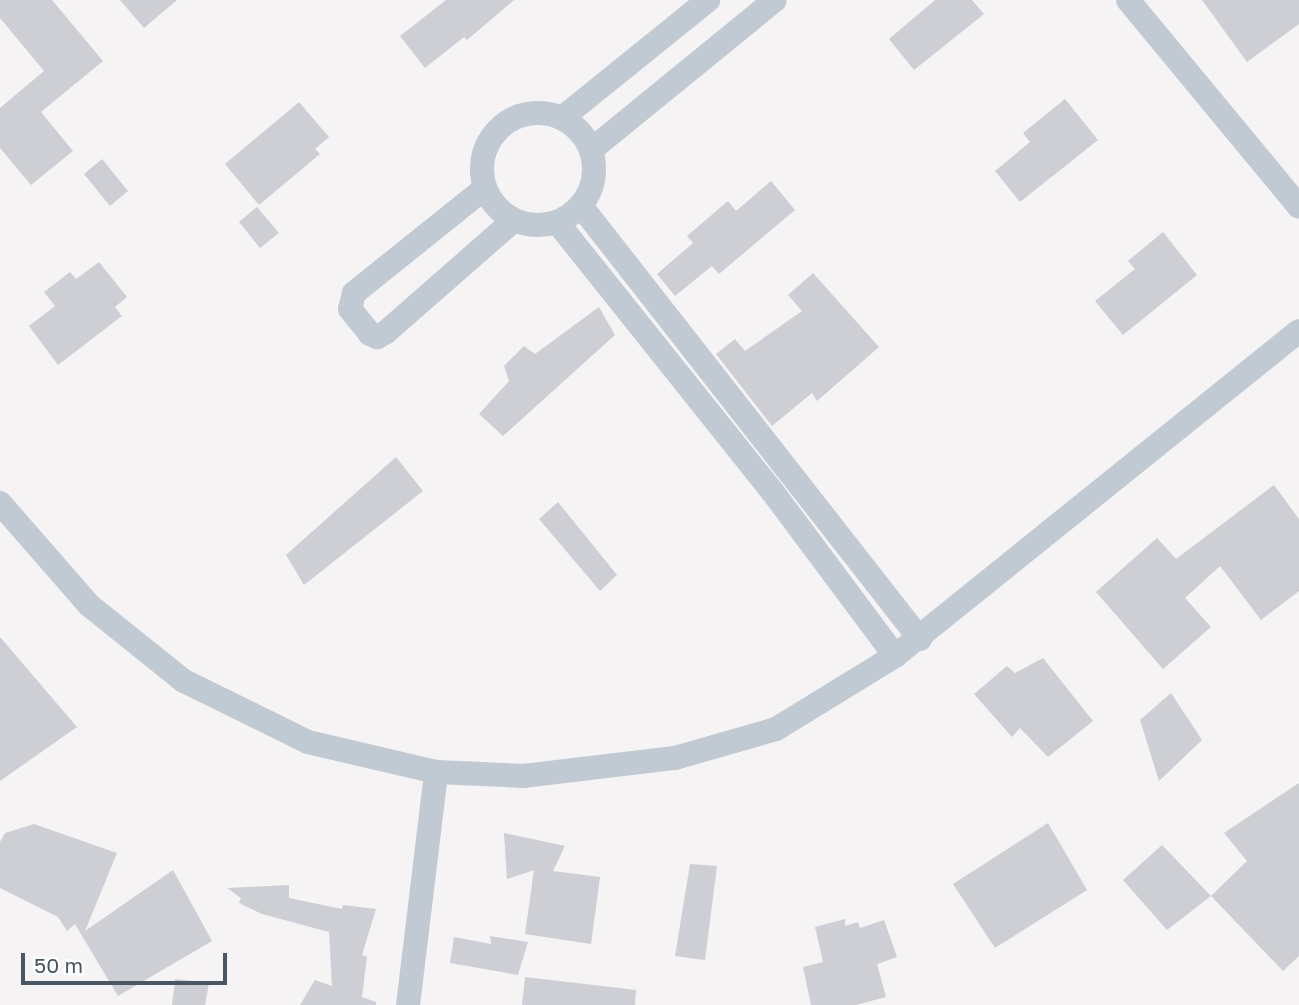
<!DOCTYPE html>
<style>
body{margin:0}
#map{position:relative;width:1299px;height:1005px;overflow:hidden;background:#f5f3f3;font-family:"Golos Text",sans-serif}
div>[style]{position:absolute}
.building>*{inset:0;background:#cdcfd5}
.minor>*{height:24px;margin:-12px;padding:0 12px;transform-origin:12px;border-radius:12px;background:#c1cad2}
.minor>.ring{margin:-12px;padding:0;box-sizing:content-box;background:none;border:24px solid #c1cad2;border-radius:50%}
span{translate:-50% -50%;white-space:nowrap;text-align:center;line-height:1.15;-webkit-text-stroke:5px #fff;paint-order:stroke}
.scale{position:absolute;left:21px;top:953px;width:206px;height:32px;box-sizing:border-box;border:4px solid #4a5661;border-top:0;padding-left:9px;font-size:21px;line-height:24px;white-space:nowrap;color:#4a5661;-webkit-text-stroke:5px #fff;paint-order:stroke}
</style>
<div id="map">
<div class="building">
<div style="clip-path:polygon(0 0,52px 0,103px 61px,41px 112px,73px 151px,31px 185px,0 148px,0 108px,44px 71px,0 18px)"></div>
<div style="clip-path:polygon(120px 0,177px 0,144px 28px)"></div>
<div style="clip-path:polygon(446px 0,514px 0,467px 40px,464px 37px,425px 68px,400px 36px)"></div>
<div style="clip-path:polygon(935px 0,972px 0,984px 14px,914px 70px,889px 39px)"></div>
<div style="clip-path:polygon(1202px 0,1299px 0,1299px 24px,1247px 62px)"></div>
<div style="clip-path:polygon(1065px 99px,1098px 140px,1020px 202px,995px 171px,1030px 142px,1023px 133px)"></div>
<div style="clip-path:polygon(299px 102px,329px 137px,315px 149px,320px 154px,259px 205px,225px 164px)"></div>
<div style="clip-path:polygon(102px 159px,128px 191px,110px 206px,84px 174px)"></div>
<div style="clip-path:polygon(771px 181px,795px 210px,719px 274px,712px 266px,675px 296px,657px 274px,693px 243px,687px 236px,728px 201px,736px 211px)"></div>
<div style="clip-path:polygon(257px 207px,279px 233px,260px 248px,239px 222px)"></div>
<div style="clip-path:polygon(1163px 232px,1197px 275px,1123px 335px,1095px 301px,1135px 269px,1128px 261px)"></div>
<div style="clip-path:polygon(99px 262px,127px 297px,115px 307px,122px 316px,58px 365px,29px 326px,55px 306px,44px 292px,70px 272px,76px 279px)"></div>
<div style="clip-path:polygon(813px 273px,879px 347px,817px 401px,812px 393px,772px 426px,716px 354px,735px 339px,745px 351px,802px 311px,788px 295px)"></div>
<div style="clip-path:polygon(599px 307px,615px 335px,503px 436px,479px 414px,509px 381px,504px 366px,524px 346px,535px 354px)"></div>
<div style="clip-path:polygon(396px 457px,423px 491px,304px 585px,286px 555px)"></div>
<div style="clip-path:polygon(1274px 485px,1299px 519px,1299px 591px,1261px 620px,1220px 566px,1185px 598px,1211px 627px,1163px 669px,1096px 592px,1157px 538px,1176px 559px)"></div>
<div style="clip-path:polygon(558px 502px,617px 575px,600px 591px,539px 519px)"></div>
<div style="clip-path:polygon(0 637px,77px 727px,0 781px)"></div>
<div style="clip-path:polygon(1043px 658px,1093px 721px,1048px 757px,1020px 728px,1012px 737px,974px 694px,1007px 666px,1015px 673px)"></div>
<div style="clip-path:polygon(1171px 693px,1202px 740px,1159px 781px,1140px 720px)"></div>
<div style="clip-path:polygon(1299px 783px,1299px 956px,1283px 971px,1211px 896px,1247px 861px,1224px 833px)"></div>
<div style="clip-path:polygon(1048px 823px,1087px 890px,995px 948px,953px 884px)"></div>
<div style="clip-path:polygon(34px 824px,117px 853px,85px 931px,173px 870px,212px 941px,118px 996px,75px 924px,67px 931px,58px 917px,0 888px,0 842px,5px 833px)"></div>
<div style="clip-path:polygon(504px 833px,565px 846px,553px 871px,600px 877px,591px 944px,525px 934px,534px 870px,507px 879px)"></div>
<div style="clip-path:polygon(1162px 845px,1211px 896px,1167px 930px,1123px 880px)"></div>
<div style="clip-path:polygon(690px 864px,717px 866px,705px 960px,675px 956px)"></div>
<div style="clip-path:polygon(289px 885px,289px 898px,342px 909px,343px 905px,376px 909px,362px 955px,367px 957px,362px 997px,376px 1002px,376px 1005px,300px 1005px,315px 980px,332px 986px,329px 932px,262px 914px,239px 903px,241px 898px,227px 888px)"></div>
<div style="clip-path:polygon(845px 919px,845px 926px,858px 922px,860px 928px,884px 920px,897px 957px,877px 964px,886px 997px,856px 1005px,811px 1005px,803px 967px,823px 962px,815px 927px)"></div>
<div style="clip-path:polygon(490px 936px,528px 942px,518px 975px,450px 963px,454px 937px,491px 944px)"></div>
<div style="clip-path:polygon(525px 977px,636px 990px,635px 1005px,522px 1005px)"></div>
<div style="clip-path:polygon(175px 979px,209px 983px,205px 1005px,172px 1005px)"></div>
</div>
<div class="minor">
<div style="left:1128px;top:0;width:268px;rotate:50.4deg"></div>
<div class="ring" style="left:482px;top:113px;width:88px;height:88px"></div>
<div style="left:562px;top:118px;width:188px;rotate:-38.9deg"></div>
<div style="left:591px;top:150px;width:237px;rotate:-39.2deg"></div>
<div style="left:485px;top:188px;width:168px;rotate:141.3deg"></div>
<div style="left:354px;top:293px;width:16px;rotate:104deg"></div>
<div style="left:350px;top:309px;width:32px;rotate:51deg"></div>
<div style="left:370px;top:334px;width:8px;rotate:23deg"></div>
<div style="left:377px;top:337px;width:9px;rotate:-27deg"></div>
<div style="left:385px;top:333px;width:171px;rotate:-41.2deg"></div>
<div style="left:581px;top:206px;width:550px;rotate:51.94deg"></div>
<div style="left:557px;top:222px;width:344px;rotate:51.4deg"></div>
<div style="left:772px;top:491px;width:206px;rotate:53.3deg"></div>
<div style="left:0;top:503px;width:135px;rotate:48.9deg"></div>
<div style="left:89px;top:605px;width:122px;rotate:38.7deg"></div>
<div style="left:184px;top:681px;width:138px;rotate:26.2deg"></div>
<div style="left:308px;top:742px;width:131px;rotate:13.2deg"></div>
<div style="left:436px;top:772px;width:87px;rotate:2.6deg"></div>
<div style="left:523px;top:776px;width:153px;rotate:-6.8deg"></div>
<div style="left:675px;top:758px;width:105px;rotate:-16deg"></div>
<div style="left:776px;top:729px;width:140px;rotate:-31.5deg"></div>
<div style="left:895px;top:656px;width:518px;rotate:-38.82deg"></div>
<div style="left:408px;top:1005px;width:235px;rotate:-83.1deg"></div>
</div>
<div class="scale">50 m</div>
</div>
